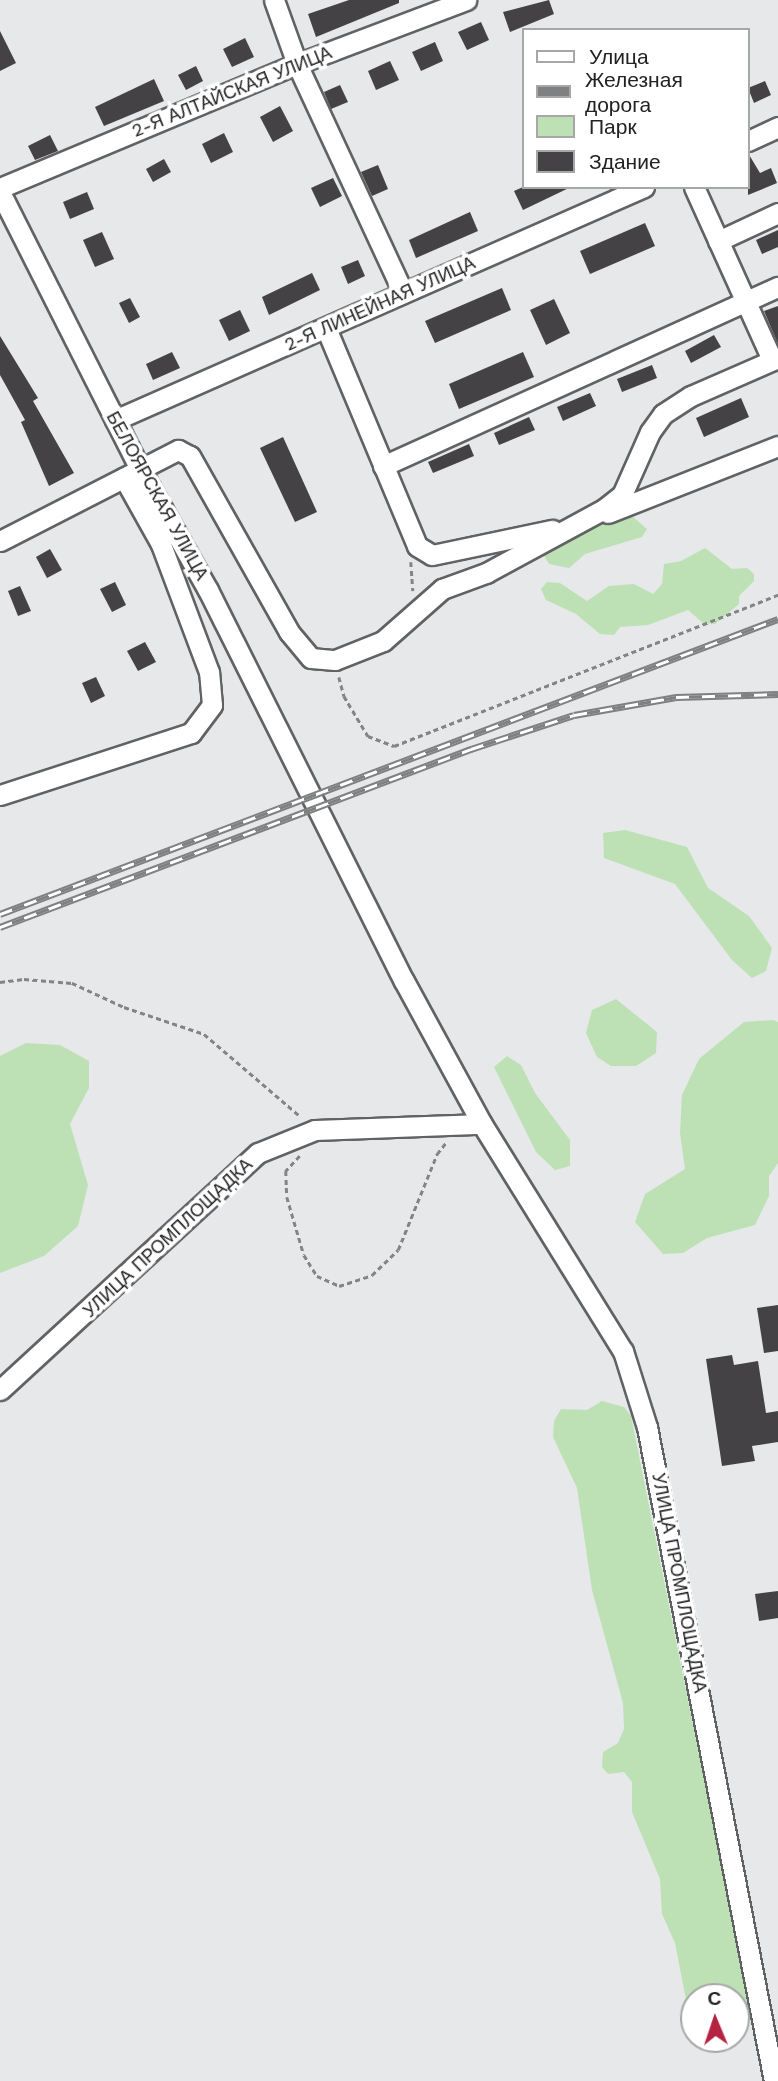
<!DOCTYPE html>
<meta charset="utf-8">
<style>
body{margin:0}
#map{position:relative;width:778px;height:2081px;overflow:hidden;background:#e6e8ea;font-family:"Work Sans",sans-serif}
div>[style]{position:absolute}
.green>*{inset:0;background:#bde1b5}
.building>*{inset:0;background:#444244}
.path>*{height:2.5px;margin-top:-1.25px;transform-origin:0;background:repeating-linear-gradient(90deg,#838485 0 5px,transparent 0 8.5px)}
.roads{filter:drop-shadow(2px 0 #606264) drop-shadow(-2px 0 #606264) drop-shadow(0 2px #606264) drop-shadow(0 -2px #606264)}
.minor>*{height:19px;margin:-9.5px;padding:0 9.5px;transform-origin:9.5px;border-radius:9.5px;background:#fff}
.rail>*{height:7px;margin-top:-3.5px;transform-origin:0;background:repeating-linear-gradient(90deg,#fff 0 13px,#7f8081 0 26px);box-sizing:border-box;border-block:2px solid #7f8081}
span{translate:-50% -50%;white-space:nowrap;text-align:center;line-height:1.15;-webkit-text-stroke:7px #fff;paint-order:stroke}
.street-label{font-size:18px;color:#212222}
.legend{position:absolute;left:522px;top:28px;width:228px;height:161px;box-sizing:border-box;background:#fff;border:2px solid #a6a7a7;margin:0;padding:9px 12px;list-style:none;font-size:21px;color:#212222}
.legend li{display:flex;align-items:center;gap:14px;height:35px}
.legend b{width:35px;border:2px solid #a6a7a7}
.north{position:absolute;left:680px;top:1983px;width:70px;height:70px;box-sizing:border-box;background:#fff;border:2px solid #a6a7a7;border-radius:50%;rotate:358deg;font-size:19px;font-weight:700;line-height:28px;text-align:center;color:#212222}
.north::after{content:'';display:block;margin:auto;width:24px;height:32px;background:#b52342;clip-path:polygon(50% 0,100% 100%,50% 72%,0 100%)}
</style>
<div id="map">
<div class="green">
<div style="clip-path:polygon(632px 516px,647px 529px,642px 537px,585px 554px,569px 568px,549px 564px,543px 554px,590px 526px)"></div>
<div style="clip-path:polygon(705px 548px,732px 569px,747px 568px,754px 574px,754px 581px,739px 596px,739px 604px,715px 624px,703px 623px,688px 610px,648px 625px,620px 627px,614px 635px,600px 634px,576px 614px,546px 600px,541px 589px,547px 582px,560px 583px,587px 601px,609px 586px,634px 584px,653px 594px,662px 584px,664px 564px,681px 561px)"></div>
<div style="clip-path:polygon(625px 830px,687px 847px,708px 888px,749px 916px,772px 948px,766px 971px,752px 978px,732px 960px,675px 884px,604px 858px,603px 833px)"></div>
<div style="clip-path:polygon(616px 999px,657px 1032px,656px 1053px,636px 1066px,611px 1066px,597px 1057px,586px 1033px,592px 1010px)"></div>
<div style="clip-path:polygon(773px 1020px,778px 1022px,778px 1163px,769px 1176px,769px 1196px,755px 1225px,707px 1238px,683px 1253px,663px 1254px,635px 1222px,645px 1194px,685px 1169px,680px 1133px,682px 1095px,699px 1059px,744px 1022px)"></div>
<div style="clip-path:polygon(26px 1043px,60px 1045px,89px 1061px,89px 1088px,70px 1124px,88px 1185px,78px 1226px,44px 1256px,0 1273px,0 1056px)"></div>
<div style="clip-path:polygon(507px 1056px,521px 1065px,535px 1093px,570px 1140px,570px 1166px,555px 1170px,536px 1152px,494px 1067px)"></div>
<div style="clip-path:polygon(602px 1401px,624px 1407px,631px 1416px,750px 2009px,748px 2022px,736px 2030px,736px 1997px,694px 1997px,691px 2025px,675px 1943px,662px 1914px,660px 1879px,632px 1812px,632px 1782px,624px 1772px,608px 1774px,602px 1767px,603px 1752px,618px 1743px,624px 1729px,623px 1703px,592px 1590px,577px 1488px,553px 1437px,554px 1421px,561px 1409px,587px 1410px)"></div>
</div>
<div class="building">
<div style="clip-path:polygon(349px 0,399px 0,399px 3px,316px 37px,308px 14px)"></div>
<div style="clip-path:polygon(549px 0,554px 14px,510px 32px,503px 12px)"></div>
<div style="clip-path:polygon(481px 22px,489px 40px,467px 50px,458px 32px)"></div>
<div style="clip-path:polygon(0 31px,16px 63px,0 71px)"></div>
<div style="clip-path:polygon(245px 38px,254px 57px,232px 67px,223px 49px)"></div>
<div style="clip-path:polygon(435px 42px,443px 61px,421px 71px,412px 52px)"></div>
<div style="clip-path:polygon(390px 61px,399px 80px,376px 90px,368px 71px)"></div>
<div style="clip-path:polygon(196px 66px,203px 81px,186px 90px,178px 75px)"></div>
<div style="clip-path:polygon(154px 79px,164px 101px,104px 126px,95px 107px)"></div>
<div style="clip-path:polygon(765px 81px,771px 95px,754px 103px,748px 88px)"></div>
<div style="clip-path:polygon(340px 85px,348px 102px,331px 109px,324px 92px)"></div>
<div style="clip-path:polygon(280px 106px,293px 131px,273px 142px,260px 117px)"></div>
<div style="clip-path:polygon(224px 133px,233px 152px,211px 163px,202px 144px)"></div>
<div style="clip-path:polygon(50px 135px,58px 151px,35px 160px,28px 146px)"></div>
<div style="clip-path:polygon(748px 153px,760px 173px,771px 168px,777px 183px,748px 195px)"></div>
<div style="clip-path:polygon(164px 159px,171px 172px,153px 182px,146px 169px)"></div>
<div style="clip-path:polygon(378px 165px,388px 189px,372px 196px,361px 172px)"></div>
<div style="clip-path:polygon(333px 178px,342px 196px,320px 207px,311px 188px)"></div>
<div style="clip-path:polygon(523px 187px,571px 187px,523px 210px,514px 191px)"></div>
<div style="clip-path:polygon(87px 192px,94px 209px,70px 219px,63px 202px)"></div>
<div style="clip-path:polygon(470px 212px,478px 231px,416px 258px,409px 240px)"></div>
<div style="clip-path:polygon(645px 223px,655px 246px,590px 274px,580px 251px)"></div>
<div style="clip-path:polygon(778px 230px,778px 247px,762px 254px,756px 240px)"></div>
<div style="clip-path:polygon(102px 232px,114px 259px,95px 267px,83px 240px)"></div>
<div style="clip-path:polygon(358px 260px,365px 276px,348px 284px,341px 267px)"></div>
<div style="clip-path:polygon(312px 273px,320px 290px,269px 315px,262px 297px)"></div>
<div style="clip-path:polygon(502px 288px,511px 310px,435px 343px,425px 321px)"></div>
<div style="clip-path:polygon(130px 298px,140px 317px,129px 323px,119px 303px)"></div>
<div style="clip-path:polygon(554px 299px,570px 333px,546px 345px,530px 310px)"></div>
<div style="clip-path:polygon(778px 306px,778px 344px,764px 311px)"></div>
<div style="clip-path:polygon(240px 310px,250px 331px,229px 341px,219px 320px)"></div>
<div style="clip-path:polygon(714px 335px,721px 347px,691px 363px,685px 351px)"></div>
<div style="clip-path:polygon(0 336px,38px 398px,33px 401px,74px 473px,49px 486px,21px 422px,25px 420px,0 375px)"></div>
<div style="clip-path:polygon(172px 352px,180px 368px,153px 380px,146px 364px)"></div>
<div style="clip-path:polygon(523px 352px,534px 377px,459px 409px,449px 384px)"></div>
<div style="clip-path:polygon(652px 365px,657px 378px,622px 392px,617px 379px)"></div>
<div style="clip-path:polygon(590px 393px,596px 406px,563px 421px,557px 407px)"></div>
<div style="clip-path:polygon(741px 398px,749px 417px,704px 437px,696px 418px)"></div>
<div style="clip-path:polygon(529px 417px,535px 430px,499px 445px,494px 433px)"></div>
<div style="clip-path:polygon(283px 437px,317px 512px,295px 522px,260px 448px)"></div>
<div style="clip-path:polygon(469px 444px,474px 456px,433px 473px,428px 462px)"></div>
<div style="clip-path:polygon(50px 549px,62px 570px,47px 578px,36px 557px)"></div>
<div style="clip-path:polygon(115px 582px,126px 605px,112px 612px,100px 589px)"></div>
<div style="clip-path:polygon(20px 586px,31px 611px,18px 616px,8px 591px)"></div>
<div style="clip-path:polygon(145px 642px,156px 662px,138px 671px,127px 651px)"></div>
<div style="clip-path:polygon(96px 677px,105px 696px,91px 703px,82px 683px)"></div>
<div style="clip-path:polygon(778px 1305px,778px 1351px,764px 1353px,757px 1308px)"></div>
<div style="clip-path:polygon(732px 1355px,734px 1365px,758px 1361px,766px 1413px,778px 1411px,778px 1442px,752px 1446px,755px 1461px,722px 1466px,706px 1359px)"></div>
<div style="clip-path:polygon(778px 1591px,778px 1618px,759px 1621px,755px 1594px)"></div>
</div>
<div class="path">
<div style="left:411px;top:562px;width:29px;rotate:86deg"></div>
<div style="left:339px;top:677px;width:20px;rotate:75deg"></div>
<div style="left:344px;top:696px;width:47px;rotate:59deg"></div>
<div style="left:368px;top:736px;width:28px;rotate:21deg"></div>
<div style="left:394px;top:746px;width:413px;rotate:-21.5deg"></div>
<div style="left:0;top:982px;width:24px;rotate:-7deg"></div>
<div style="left:24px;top:979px;width:48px;rotate:4.8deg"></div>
<div style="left:72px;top:983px;width:57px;rotate:24.8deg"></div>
<div style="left:124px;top:1007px;width:84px;rotate:18.6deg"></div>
<div style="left:204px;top:1034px;width:126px;rotate:40.5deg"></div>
<div style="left:300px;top:1156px;width:21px;rotate:133deg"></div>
<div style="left:286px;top:1171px;width:26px;rotate:88deg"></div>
<div style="left:287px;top:1197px;width:60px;rotate:73.7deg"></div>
<div style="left:304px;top:1255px;width:25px;rotate:58deg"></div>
<div style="left:317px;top:1276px;width:24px;rotate:24deg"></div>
<div style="left:339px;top:1286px;width:35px;rotate:-18deg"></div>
<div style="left:372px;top:1275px;width:36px;rotate:-44deg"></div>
<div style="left:398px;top:1250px;width:104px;rotate:-67.9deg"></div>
<div style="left:437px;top:1154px;width:16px;rotate:-52deg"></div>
</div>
<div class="roads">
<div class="minor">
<div style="left:274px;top:0;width:68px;rotate:70.2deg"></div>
<div style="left:297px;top:64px;width:251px;rotate:65.1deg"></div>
<div style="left:748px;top:141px;width:33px;rotate:-25deg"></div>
<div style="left:694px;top:187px;width:190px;rotate:65.7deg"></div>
<div style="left:0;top:188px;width:322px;rotate:-22.7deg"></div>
<div style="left:297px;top:64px;width:181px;rotate:-20.7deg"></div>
<div style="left:0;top:192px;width:310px;rotate:63.2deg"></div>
<div style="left:140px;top:469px;width:139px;rotate:60.7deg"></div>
<div style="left:208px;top:590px;width:437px;rotate:63.4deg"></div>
<div style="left:404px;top:981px;width:163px;rotate:61.4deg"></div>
<div style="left:482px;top:1124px;width:267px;rotate:58.2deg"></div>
<div style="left:623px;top:1351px;width:80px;rotate:72.5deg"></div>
<div style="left:647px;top:1427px;width:666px;rotate:79.01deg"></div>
<div style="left:718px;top:241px;width:66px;rotate:-25deg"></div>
<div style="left:326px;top:328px;width:236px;rotate:67.3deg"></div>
<div style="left:417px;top:546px;width:17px;rotate:31deg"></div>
<div style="left:432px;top:555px;width:123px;rotate:-11.8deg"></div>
<div style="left:115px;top:420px;width:578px;rotate:-23.77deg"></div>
<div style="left:383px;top:466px;width:434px;rotate:-24.4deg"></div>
<div style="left:608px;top:513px;width:183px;rotate:-21.5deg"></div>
<div style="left:0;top:541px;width:200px;rotate:-27.1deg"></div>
<div style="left:178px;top:450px;width:13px;rotate:27deg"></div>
<div style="left:190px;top:456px;width:202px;rotate:60.6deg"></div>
<div style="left:289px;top:632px;width:34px;rotate:50deg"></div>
<div style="left:311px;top:658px;width:24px;rotate:5deg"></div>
<div style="left:335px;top:660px;width:52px;rotate:-21.6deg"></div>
<div style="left:383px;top:641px;width:79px;rotate:-41.4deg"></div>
<div style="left:442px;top:589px;width:47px;rotate:-20deg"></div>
<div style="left:486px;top:573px;width:134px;rotate:-28.5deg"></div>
<div style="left:604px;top:509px;width:23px;rotate:-38deg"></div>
<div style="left:622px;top:495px;width:69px;rotate:-66deg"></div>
<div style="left:650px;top:432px;width:22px;rotate:-54deg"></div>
<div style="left:663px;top:414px;width:33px;rotate:-33deg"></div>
<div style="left:691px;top:396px;width:95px;rotate:-23.6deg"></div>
<div style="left:0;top:795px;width:201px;rotate:-18deg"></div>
<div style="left:191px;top:733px;width:35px;rotate:-53deg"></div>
<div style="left:212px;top:705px;width:33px;rotate:-95deg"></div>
<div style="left:209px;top:672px;width:137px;rotate:-110.6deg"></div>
<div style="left:161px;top:544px;width:76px;rotate:-119.3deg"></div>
<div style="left:0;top:1390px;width:350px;rotate:-42.6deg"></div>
<div style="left:258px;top:1153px;width:61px;rotate:-22deg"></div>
<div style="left:315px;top:1130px;width:167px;rotate:-2.1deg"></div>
</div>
</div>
<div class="rail">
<div style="left:0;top:914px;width:832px;rotate:-20.77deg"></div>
<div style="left:0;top:927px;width:504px;rotate:-20.7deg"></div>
<div style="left:471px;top:749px;width:108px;rotate:-18.3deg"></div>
<div style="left:574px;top:715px;width:104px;rotate:-10deg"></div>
<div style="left:676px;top:697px;width:102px;rotate:-1.7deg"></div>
</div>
<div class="street-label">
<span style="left:232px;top:92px;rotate:-22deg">2-Я АЛТАЙСКАЯ УЛИЦА</span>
<span style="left:380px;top:304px;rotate:-24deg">2-Я ЛИНЕЙНАЯ УЛИЦА</span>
<span style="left:157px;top:496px;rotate:61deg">БЕЛОЯРСКАЯ УЛИЦА</span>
<span style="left:168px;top:1238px;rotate:-43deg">УЛИЦА ПРОМПЛОЩАДКА</span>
<span style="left:679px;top:1583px;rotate:79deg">УЛИЦА ПРОМПЛОЩАДКА</span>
</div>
<ul class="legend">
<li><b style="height:9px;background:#fff"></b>Улица</li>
<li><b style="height:9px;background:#7f8081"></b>Железная дорога</li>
<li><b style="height:19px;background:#bde1b5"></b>Парк</li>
<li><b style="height:19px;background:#444244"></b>Здание</li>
</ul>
<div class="north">С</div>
</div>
